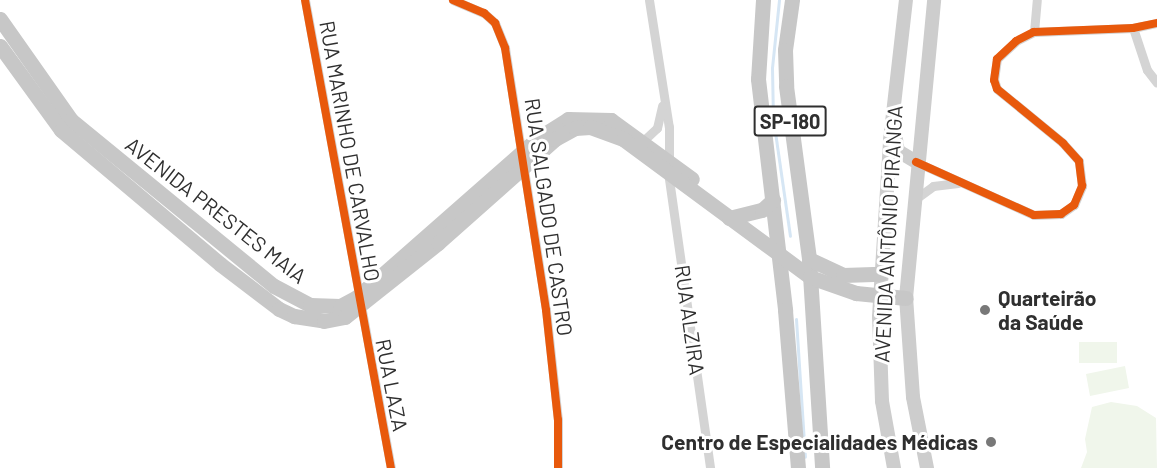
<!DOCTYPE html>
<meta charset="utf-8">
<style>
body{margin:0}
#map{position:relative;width:1157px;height:468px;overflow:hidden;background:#fff;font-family:Barlow,sans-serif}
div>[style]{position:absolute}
.green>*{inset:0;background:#f0f6eb}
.stream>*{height:3px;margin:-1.5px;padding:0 1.5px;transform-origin:1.5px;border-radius:1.5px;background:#d6e6f4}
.minor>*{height:9px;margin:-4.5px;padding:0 4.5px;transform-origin:4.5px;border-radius:4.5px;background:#d4d4d4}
.secondary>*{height:14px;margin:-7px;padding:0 7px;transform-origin:7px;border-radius:7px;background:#cdcdcd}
.primary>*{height:15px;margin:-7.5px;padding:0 7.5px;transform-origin:7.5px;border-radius:7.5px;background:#c7c7c7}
.cycleway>*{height:8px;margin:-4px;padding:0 4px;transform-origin:4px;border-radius:4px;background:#e8590c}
.dots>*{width:16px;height:16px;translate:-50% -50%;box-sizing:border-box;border:3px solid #fff;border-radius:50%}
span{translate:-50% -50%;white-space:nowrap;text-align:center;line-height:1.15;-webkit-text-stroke:6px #fff;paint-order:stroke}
.shield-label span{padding:2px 4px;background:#fff;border:2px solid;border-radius:4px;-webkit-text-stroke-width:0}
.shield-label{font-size:20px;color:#2f2f2f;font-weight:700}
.street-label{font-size:21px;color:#2f2f2f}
.poi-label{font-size:21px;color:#2f2f2f;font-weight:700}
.left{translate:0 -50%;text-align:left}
.right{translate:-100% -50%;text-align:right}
</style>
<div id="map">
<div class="green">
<div style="clip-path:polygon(1079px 342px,1117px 342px,1117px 363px,1079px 363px)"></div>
<div style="clip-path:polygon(1125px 366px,1129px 388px,1090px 396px,1086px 374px)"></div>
<div style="clip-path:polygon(1111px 402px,1137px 406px,1156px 418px,1157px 468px,1081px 468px,1087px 452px,1085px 439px,1092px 407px)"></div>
</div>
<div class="stream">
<div style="left:779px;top:0;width:68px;rotate:95.9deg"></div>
<div style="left:772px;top:68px;width:50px;rotate:88.9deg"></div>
<div style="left:773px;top:118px;width:119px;rotate:81.8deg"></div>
<div style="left:796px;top:319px;width:138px;rotate:86.3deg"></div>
</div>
<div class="minor">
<div style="left:305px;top:0;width:476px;rotate:79.6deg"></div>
<div style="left:453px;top:0;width:34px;rotate:23deg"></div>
<div style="left:484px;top:13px;width:15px;rotate:42deg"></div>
<div style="left:495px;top:23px;width:27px;rotate:68deg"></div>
<div style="left:505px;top:48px;width:265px;rotate:81.1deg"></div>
<div style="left:546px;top:310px;width:111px;rotate:83.8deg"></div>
<div style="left:558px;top:420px;width:48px;rotate:90deg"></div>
<div style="left:649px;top:0;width:129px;rotate:81.1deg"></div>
<div style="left:669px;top:127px;width:32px;rotate:90deg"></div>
<div style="left:1133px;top:28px;width:44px;rotate:71.6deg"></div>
<div style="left:1147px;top:70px;width:16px;rotate:52deg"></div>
<div style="left:1034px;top:32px;width:32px;rotate:-85deg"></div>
<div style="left:643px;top:141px;width:19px;rotate:-43deg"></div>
<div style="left:657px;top:128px;width:23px;rotate:-77deg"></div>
<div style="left:916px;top:162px;width:129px;rotate:24.2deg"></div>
<div style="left:1034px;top:215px;width:27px;rotate:-2deg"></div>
<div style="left:1061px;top:214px;width:16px;rotate:-35deg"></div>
<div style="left:1074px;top:205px;width:21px;rotate:-67deg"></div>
<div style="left:1082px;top:186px;width:25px;rotate:-97deg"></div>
<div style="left:1079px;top:161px;width:24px;rotate:-132deg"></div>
<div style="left:1063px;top:143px;width:85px;rotate:-140.7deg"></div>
<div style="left:997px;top:89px;width:9px;rotate:-108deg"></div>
<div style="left:994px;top:80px;width:21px;rotate:-82deg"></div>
<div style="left:997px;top:59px;width:26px;rotate:-43deg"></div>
<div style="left:1016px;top:41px;width:20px;rotate:-27deg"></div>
<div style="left:1034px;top:32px;width:99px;rotate:-2.3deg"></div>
<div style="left:1133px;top:28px;width:25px;rotate:-12deg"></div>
<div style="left:668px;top:172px;width:299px;rotate:81.9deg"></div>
<div style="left:914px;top:200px;width:24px;rotate:-36deg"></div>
<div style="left:933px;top:186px;width:25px;rotate:-7deg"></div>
</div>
<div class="secondary">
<div style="left:895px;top:133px;width:18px;rotate:81deg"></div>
<div style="left:898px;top:151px;width:21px;rotate:31deg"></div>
<div style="left:894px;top:468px;width:68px;rotate:-100.2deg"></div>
<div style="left:882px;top:401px;width:84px;rotate:-92deg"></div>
<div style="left:879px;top:317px;width:177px;rotate:-86.4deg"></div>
<div style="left:890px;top:140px;width:141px;rotate:-83.5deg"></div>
<div style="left:927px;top:468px;width:72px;rotate:-101.2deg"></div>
<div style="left:913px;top:397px;width:99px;rotate:-94deg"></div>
<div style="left:906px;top:298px;width:299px;rotate:-84.6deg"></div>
</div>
<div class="primary">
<div style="left:763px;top:0;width:79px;rotate:93.6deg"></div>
<div style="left:758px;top:79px;width:233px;rotate:83.3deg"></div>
<div style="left:785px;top:310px;width:159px;rotate:85.3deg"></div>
<div style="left:792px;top:0;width:50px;rotate:98deg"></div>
<div style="left:785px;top:50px;width:36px;rotate:88deg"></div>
<div style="left:786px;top:86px;width:175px;rotate:82.4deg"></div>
<div style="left:809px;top:259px;width:209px;rotate:86.4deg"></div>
<div style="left:0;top:19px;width:123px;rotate:54.9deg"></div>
<div style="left:71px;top:120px;width:262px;rotate:39.3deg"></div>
<div style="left:274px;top:286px;width:41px;rotate:27.8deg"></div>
<div style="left:310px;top:305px;width:30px;rotate:2deg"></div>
<div style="left:340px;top:306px;width:19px;rotate:-28deg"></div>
<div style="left:357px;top:297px;width:241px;rotate:-41.3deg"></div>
<div style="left:538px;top:138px;width:36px;rotate:-32deg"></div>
<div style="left:568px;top:119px;width:43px;rotate:1.3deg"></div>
<div style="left:611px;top:120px;width:100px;rotate:36.1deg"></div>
<div style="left:0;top:46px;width:104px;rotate:54deg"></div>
<div style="left:61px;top:130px;width:208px;rotate:40.1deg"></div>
<div style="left:220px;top:264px;width:74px;rotate:37.3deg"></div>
<div style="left:279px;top:309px;width:17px;rotate:25deg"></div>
<div style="left:294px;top:316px;width:30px;rotate:9deg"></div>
<div style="left:324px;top:321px;width:21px;rotate:-11deg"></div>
<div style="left:345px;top:317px;width:119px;rotate:-38.5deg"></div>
<div style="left:438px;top:243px;width:157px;rotate:-41.6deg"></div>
<div style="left:555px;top:139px;width:23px;rotate:-29deg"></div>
<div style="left:575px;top:128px;width:15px;rotate:-4deg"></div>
<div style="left:590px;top:127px;width:35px;rotate:20deg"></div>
<div style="left:623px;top:139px;width:232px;rotate:36.4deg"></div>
<div style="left:810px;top:277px;width:49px;rotate:19.2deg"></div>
<div style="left:856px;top:293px;width:50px;rotate:5.7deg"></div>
<div style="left:729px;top:218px;width:34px;rotate:-14deg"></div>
<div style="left:762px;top:210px;width:15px;rotate:-42deg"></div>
<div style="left:809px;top:259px;width:38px;rotate:25deg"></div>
<div style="left:843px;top:275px;width:38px;rotate:-2deg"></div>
</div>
<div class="cycleway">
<div style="left:305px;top:0;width:476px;rotate:79.6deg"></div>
<div style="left:453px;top:0;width:34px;rotate:23deg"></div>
<div style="left:484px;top:13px;width:15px;rotate:42deg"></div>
<div style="left:495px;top:23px;width:27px;rotate:68deg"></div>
<div style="left:505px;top:48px;width:265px;rotate:81.1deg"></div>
<div style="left:546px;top:310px;width:111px;rotate:83.8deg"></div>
<div style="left:558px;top:420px;width:48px;rotate:90deg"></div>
<div style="left:916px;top:162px;width:129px;rotate:24.2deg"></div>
<div style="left:1034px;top:215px;width:27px;rotate:-2deg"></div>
<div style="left:1061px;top:214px;width:16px;rotate:-35deg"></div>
<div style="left:1074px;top:205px;width:21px;rotate:-67deg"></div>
<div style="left:1082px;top:186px;width:25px;rotate:-97deg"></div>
<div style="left:1079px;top:161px;width:24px;rotate:-132deg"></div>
<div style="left:1063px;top:143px;width:85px;rotate:-140.7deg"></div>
<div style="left:997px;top:89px;width:9px;rotate:-108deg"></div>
<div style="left:994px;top:80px;width:21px;rotate:-82deg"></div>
<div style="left:997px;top:59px;width:26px;rotate:-43deg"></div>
<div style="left:1016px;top:41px;width:20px;rotate:-27deg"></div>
<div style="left:1034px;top:32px;width:99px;rotate:-2.3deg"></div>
<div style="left:1133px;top:28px;width:25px;rotate:-12deg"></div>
</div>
<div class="dots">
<div style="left:985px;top:310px;background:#787878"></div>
<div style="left:991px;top:442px;background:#787878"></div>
</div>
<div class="shield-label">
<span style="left:790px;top:121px">SP-180</span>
</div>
<div class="street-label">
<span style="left:350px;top:151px;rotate:80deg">RUA MARINHO DE CARVALHO</span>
<span style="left:216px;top:210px;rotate:38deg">AVENIDA PRESTES MAIA</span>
<span style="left:549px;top:217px;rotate:82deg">RUA SALGADO DE CASTRO</span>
<span style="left:888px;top:234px;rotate:-87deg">AVENIDA ANTÔNIO PIRANGA</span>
<span style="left:690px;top:320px;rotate:82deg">RUA ALZIRA</span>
<span style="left:392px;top:385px;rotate:79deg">RUA LAZA</span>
</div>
<div class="poi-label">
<span class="left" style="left:998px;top:310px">Quarteirão<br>da Saúde</span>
<span class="right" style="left:978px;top:442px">Centro de Especialidades Médicas</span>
</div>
</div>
